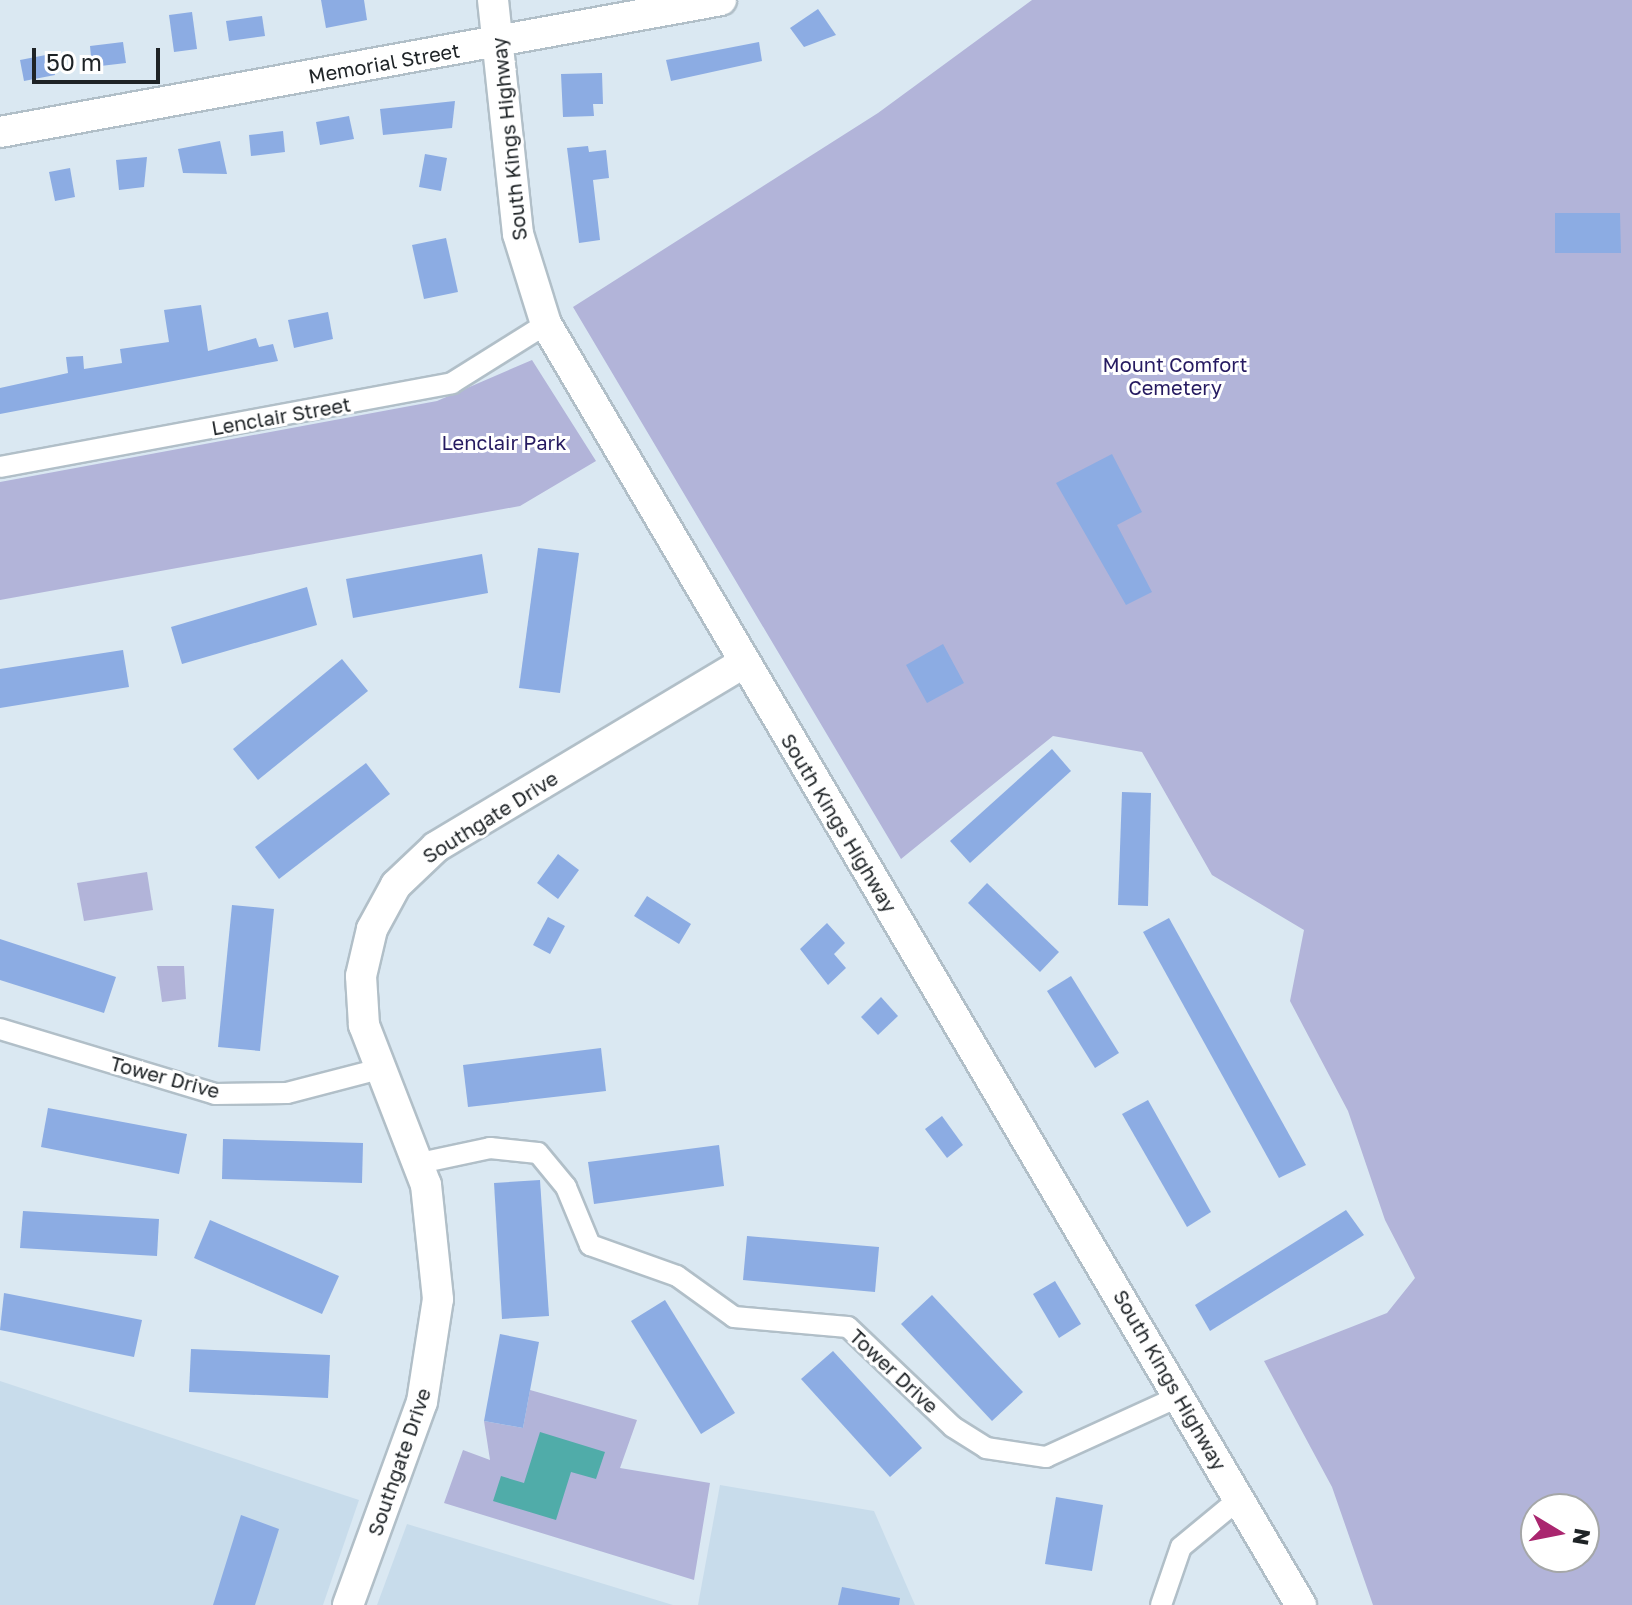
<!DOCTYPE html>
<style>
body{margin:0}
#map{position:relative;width:1632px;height:1605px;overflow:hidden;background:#dae8f2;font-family:"Golos Text",sans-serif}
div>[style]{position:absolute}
.built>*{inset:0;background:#c8dceb}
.green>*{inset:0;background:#b2b4d9}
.water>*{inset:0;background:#50aca9}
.building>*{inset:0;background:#8cace3}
.roads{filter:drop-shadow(2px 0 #b1bfc8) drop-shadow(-2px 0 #b1bfc8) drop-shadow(0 2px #b1bfc8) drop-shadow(0 -2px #b1bfc8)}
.street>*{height:20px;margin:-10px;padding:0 10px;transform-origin:10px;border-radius:10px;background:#fff}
.secondary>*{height:30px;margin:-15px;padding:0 15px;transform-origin:15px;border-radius:15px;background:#fff}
span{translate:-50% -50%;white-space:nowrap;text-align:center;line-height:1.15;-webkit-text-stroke:6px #fff;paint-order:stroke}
.street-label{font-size:20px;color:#1e2326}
.park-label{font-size:20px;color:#261b61}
.north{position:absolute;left:1520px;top:1493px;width:80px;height:80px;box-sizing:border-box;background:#fff;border:2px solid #a5a7a8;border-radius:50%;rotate:100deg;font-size:22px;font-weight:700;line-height:32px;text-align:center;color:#1e2326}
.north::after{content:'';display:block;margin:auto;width:28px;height:36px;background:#aa266f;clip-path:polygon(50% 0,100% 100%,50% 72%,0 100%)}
.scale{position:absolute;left:32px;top:48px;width:128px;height:36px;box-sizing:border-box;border:4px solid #1e2326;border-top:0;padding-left:10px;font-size:24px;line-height:28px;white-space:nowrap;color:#1e2326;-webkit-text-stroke:6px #fff;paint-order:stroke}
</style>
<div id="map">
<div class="built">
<div style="clip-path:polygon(0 1381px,359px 1500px,323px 1605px,0 1605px)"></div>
<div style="clip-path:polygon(720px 1485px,874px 1511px,915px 1605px,698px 1605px)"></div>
<div style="clip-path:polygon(407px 1524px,673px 1605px,377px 1605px)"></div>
</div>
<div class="green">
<div style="clip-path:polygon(evenodd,1032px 0,1632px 0,1632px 1605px,1373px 1605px,1332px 1487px,1264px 1361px,1387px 1313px,1415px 1278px,1385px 1220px,1348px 1111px,1290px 1001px,1304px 930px,1212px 875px,1142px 752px,1053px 736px,901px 859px,573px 307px,878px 113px,1032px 0,1536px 1509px,1584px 1509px,1584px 1557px,1536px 1557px,1536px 1509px)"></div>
<div style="clip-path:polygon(532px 360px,596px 461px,520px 506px,0 600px,0 482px,437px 401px)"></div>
<div style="clip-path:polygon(147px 872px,153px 910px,84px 921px,77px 883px)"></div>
<div style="clip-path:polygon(157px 966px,184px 966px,186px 999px,162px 1002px)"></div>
<div style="clip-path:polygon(530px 1390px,637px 1420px,620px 1468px,710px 1483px,694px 1580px,444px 1503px,463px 1450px,490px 1460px,484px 1421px,523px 1428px)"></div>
</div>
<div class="water">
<div style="clip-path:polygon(540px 1432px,605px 1452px,596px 1479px,571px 1472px,556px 1520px,493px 1501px,501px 1476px,524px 1483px)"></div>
</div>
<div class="building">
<div style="clip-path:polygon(321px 0,364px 0,367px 20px,326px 28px)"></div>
<div style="clip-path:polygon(818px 9px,836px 35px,804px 47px,790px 28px)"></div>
<div style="clip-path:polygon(192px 12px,197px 49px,174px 52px,169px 15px)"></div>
<div style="clip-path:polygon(262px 16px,265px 36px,229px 41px,226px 21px)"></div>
<div style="clip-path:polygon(123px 42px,126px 63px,92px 67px,90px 46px)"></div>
<div style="clip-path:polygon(759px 42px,762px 61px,671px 81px,666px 60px)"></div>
<div style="clip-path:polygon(51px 54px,55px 75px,24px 81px,20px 60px)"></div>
<div style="clip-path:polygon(602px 73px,603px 104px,593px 104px,594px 116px,563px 117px,561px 74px)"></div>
<div style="clip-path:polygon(455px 101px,452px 128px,383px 135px,380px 109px)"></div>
<div style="clip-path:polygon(349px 116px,354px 139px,320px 145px,316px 122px)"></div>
<div style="clip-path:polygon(283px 131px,285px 152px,251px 156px,249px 135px)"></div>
<div style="clip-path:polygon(220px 141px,227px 174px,183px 173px,178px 149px)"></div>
<div style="clip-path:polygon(588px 146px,589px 152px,606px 150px,609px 178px,593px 180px,600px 240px,579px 243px,567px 148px)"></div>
<div style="clip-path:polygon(425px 154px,447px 158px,441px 191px,419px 187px)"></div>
<div style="clip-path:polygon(147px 157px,144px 187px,119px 190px,116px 160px)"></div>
<div style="clip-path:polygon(70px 168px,75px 197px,55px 201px,49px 172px)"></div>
<div style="clip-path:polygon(1555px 213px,1620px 213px,1621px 253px,1555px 253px)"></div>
<div style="clip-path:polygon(446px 238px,458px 292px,424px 299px,412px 245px)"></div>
<div style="clip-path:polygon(201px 305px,208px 351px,256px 338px,259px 347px,273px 344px,278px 361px,0 414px,0 388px,68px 373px,66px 357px,83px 356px,84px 369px,122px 363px,120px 349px,169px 342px,164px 310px)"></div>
<div style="clip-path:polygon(328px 312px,333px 339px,294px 348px,288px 320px)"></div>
<div style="clip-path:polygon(1112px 454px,1142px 512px,1117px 525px,1152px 592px,1126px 605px,1056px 483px)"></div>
<div style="clip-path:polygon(538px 548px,579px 553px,560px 693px,519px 688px)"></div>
<div style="clip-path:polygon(482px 554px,488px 593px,353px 618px,346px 579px)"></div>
<div style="clip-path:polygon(307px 587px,317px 625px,182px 664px,171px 627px)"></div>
<div style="clip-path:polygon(943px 644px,964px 683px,927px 703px,906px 665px)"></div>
<div style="clip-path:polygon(123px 650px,129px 687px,0 708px,0 669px)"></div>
<div style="clip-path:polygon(342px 659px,368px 691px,258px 780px,233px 749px)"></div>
<div style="clip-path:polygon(1052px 749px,1071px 771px,970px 863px,950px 841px)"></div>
<div style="clip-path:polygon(366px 763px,390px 794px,279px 879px,255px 847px)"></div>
<div style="clip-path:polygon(1122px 792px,1151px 793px,1148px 906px,1118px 905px)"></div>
<div style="clip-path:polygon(558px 854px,579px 870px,558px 899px,537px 883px)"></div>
<div style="clip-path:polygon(987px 883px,1059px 952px,1040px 972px,968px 903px)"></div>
<div style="clip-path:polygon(647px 896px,691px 924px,679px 944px,634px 916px)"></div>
<div style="clip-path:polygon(232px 905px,274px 909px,260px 1051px,218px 1047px)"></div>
<div style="clip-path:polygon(548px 917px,565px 926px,550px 954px,533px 945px)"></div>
<div style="clip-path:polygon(1169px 918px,1306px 1165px,1279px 1178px,1143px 932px)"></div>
<div style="clip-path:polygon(827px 923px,845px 943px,834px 954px,846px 968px,828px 985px,800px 949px)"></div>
<div style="clip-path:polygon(0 939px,116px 977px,104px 1013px,0 980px)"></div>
<div style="clip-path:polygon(1071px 976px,1119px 1053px,1095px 1068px,1047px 991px)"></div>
<div style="clip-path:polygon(881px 997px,898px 1016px,878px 1035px,861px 1017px)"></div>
<div style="clip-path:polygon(601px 1048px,606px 1091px,468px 1107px,463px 1065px)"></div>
<div style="clip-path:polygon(1148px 1100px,1211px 1212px,1187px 1227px,1122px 1114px)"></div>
<div style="clip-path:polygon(48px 1108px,187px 1134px,179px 1174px,41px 1147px)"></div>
<div style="clip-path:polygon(942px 1116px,963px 1145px,947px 1158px,925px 1129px)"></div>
<div style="clip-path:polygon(223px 1139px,363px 1143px,362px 1183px,222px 1179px)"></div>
<div style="clip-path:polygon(719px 1145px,724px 1186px,594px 1204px,588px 1162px)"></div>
<div style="clip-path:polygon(540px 1180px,549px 1316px,502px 1319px,494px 1183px)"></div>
<div style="clip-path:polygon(1346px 1210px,1364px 1235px,1210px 1331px,1195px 1305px)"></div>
<div style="clip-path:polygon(23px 1211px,159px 1219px,157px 1256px,20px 1248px)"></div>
<div style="clip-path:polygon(210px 1220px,339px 1276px,322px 1314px,194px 1258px)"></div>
<div style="clip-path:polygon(747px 1236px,879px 1247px,875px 1292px,743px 1280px)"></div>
<div style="clip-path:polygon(1055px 1281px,1081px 1324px,1059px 1338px,1033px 1294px)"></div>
<div style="clip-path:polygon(4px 1293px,142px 1320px,134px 1357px,0 1330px)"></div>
<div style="clip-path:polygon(932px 1295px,1023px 1392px,992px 1421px,901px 1324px)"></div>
<div style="clip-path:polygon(665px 1300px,735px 1413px,701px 1434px,631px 1321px)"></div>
<div style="clip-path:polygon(500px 1334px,539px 1342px,523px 1428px,484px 1421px)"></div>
<div style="clip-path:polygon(191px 1349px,330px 1355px,328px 1398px,189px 1392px)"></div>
<div style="clip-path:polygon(833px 1351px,922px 1448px,890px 1477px,801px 1379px)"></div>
<div style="clip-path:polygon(1056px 1497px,1103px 1505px,1092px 1571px,1045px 1564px)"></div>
<div style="clip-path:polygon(241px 1515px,279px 1529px,255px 1605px,213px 1605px)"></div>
<div style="clip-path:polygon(842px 1587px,900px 1598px,899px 1605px,838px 1605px)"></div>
</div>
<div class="roads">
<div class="street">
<div style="left:0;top:467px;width:460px;rotate:-10.5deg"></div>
<div style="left:452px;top:383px;width:111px;rotate:-32.1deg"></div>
<div style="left:0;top:1029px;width:225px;rotate:16.8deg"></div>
<div style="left:215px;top:1094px;width:72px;rotate:-0.8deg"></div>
<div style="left:287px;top:1093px;width:95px;rotate:-14.6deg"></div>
<div style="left:420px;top:1163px;width:72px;rotate:-12.1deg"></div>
<div style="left:490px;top:1148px;width:48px;rotate:5.9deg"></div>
<div style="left:538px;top:1153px;width:44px;rotate:50.5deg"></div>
<div style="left:566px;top:1187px;width:63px;rotate:67.5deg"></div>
<div style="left:590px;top:1245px;width:92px;rotate:19.6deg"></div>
<div style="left:677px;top:1276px;width:70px;rotate:35.7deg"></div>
<div style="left:734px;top:1317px;width:114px;rotate:5deg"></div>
<div style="left:848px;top:1327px;width:145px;rotate:43.6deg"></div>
<div style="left:953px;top:1427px;width:39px;rotate:32deg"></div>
<div style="left:986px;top:1448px;width:61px;rotate:8.5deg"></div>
<div style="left:1046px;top:1457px;width:147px;rotate:-24.5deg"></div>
<div style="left:1161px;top:1605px;width:61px;rotate:-71deg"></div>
<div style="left:1181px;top:1547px;width:75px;rotate:-39.6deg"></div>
</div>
<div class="secondary">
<div style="left:493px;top:0;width:235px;rotate:83.9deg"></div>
<div style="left:518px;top:234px;width:94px;rotate:72.7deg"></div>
<div style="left:546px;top:324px;width:1487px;rotate:59.49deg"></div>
<div style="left:0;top:132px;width:733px;rotate:-10.37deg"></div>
<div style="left:348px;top:1605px;width:216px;rotate:-70deg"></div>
<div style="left:422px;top:1402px;width:104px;rotate:-81.2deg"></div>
<div style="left:438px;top:1299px;width:115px;rotate:-96deg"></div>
<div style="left:426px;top:1185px;width:172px;rotate:-111.2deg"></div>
<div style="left:364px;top:1025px;width:49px;rotate:-93.5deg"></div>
<div style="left:361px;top:976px;width:48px;rotate:-76.8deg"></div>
<div style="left:372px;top:929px;width:50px;rotate:-61.4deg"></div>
<div style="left:396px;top:885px;width:55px;rotate:-43.5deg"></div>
<div style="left:436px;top:847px;width:358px;rotate:-30.9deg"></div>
</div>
</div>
<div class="street-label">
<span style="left:384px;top:63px;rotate:-10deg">Memorial Street</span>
<span style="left:509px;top:139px;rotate:-96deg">South Kings Highway</span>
<span style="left:281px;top:416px;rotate:-10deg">Lenclair Street</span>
<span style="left:490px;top:817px;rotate:-32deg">Southgate Drive</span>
<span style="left:839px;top:823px;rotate:59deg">South Kings Highway</span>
<span style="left:165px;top:1077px;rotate:15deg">Tower Drive</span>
<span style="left:894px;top:1371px;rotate:43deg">Tower Drive</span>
<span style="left:1170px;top:1380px;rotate:60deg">South Kings Highway</span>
<span style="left:399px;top:1462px;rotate:-71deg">Southgate Drive</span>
</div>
<div class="park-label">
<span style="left:1175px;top:376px">Mount Comfort<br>Cemetery</span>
<span style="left:504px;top:442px">Lenclair Park</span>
</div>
<div class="north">N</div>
<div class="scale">50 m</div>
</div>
